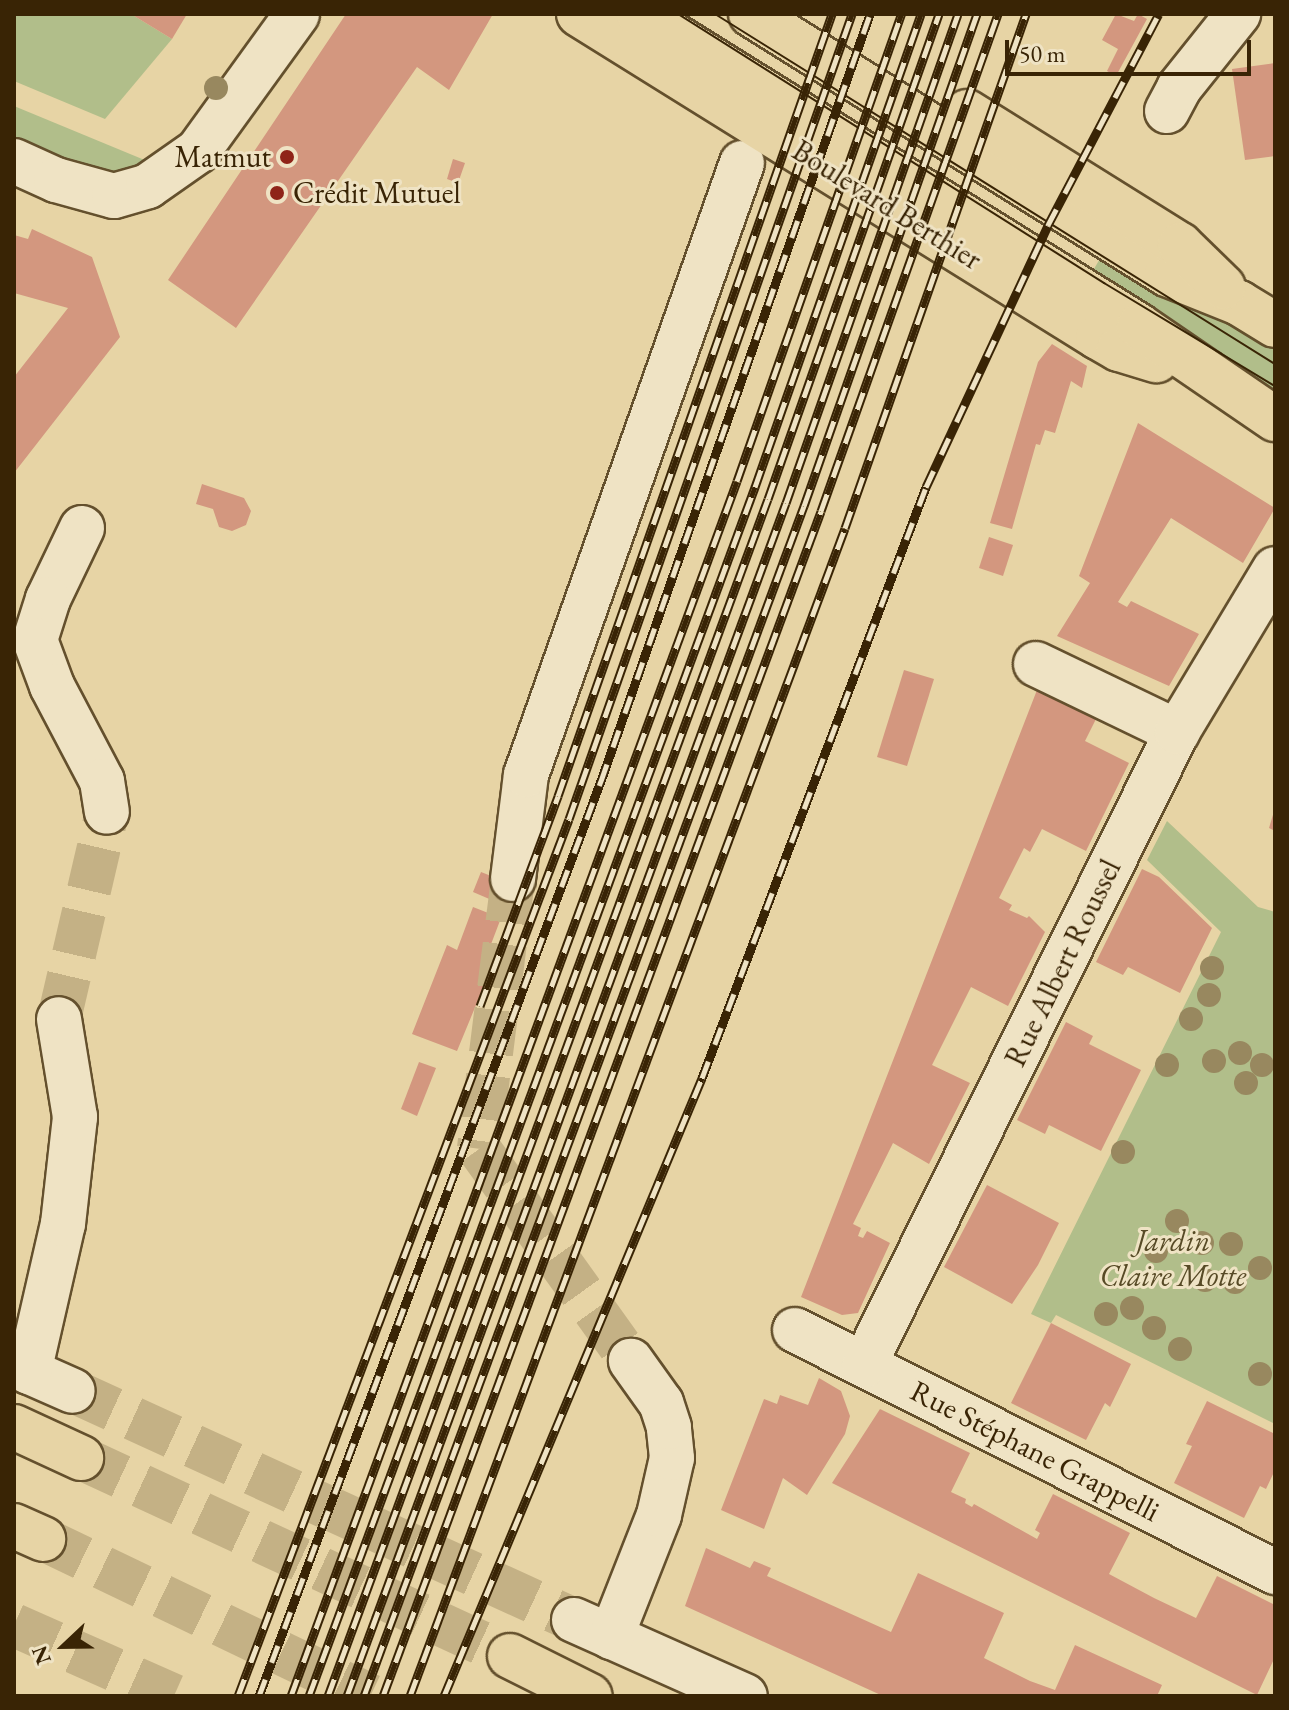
<!DOCTYPE html>
<meta charset="utf-8">
<style>
body{margin:0}
#map{position:relative;width:1289px;height:1710px;overflow:hidden;background:#e7d4a5;font-family:"EB Garamond",serif}
div>[style]{position:absolute}
.green>*{inset:0;background:#b1be8a}
.building>*{inset:0;background:#d3977f}
.minor-tunnel>*{height:44px;margin-top:-22px;transform-origin:0;background:repeating-linear-gradient(90deg,#c4b185 0 44px,transparent 0 66px)}
.major-tunnel>*{height:44px;margin-top:-22px;transform-origin:0;background:repeating-linear-gradient(90deg,#c4b185 0 44px,transparent 0 66px)}
.highway-tunnel>*{height:44px;margin-top:-22px;transform-origin:0;background:repeating-linear-gradient(90deg,#c4b185 0 44px,transparent 0 66px)}
.roads{filter:drop-shadow(2px 0 #64502d) drop-shadow(-2px 0 #64502d) drop-shadow(0 2px #64502d) drop-shadow(0 -2px #64502d)}
.minor>*{height:44px;margin:-22px;padding:0 22px;transform-origin:22px;border-radius:22px;background:#efe3c4}
.major>*{height:44px;margin:-22px;padding:0 22px;transform-origin:22px;border-radius:22px;background:#e7d4a5}
.highway>*{height:44px;margin:-22px;padding:0 22px;transform-origin:22px;border-radius:22px;background:#e7d4a5}
.tram>*{height:2px;margin:-1px;padding:0 1px;transform-origin:1px;border-radius:1px;background:#392405}
.rail>*{height:9px;margin-top:-4.5px;transform-origin:0;background:repeating-linear-gradient(90deg,#efe3c4 0 18px,#392405 0 36px);box-sizing:border-box;border-block:2px solid #392405}
.trees>*{width:24px;height:24px;margin:-12px;border-radius:50%;background:#98885f}
.dots>*{width:22px;height:22px;translate:-50% -50%;box-sizing:border-box;border:4px solid #efe3c4;border-radius:50%}
span{translate:-50% -50%;white-space:nowrap;text-align:center;line-height:1.15;-webkit-text-stroke:6px #efe3c4;paint-order:stroke}
.poi-label{font-size:30px;color:#392405}
.right{translate:-100% -50%;text-align:right}
.left{translate:0 -50%;text-align:left}
.street-label{font-size:30px;color:#392405}
.park-label{font-size:30px;color:#574a26;font-style:italic}
.frame{position:absolute;inset:0;border:16px solid #392405;pointer-events:none}
.north{position:absolute;left:24px;top:1606px;width:80px;height:80px;-webkit-text-stroke:6px #efe3c4;paint-order:stroke;rotate:248deg;font-size:22px;font-weight:700;line-height:32px;text-align:center;color:#392405}
.north::after{content:'';display:block;margin:auto;width:28px;height:36px;background:#392405;clip-path:polygon(50% 0,100% 100%,50% 72%,0 100%)}
.scale{position:absolute;left:1005px;top:40px;width:246px;height:36px;box-sizing:border-box;border:4px solid #392405;border-top:0;padding-left:10px;font-size:24px;line-height:28px;white-space:nowrap;color:#392405;-webkit-text-stroke:6px #efe3c4;paint-order:stroke}
</style>
<div id="map">
<div class="green">
<div style="clip-path:polygon(14px 14px,131px 14px,172px 39px,105px 119px,14px 81px)"></div>
<div style="clip-path:polygon(14px 106px,147px 161px,113px 174px,14px 145px)"></div>
<div style="clip-path:polygon(1106px 248px,1275px 344px,1275px 403px,1086px 283px)"></div>
<div style="clip-path:polygon(1167px 821px,1258px 907px,1275px 912px,1275px 1424px,1056px 1315px,1051px 1323px,1031px 1314px,1221px 932px,1147px 860px)"></div>
</div>
<div class="building">
<div style="clip-path:polygon(131px 14px,187px 14px,172px 39px)"></div>
<div style="clip-path:polygon(346px 14px,493px 14px,449px 90px,417px 67px,236px 328px,168px 280px)"></div>
<div style="clip-path:polygon(1116px 14px,1134px 21px,1138px 14px,1147px 19px,1116px 76px,1107px 71px,1118px 49px,1102px 40px)"></div>
<div style="clip-path:polygon(1275px 63px,1275px 156px,1245px 160px,1232px 69px)"></div>
<div style="clip-path:polygon(453px 159px,465px 163px,458px 183px,447px 179px)"></div>
<div style="clip-path:polygon(32px 229px,92px 257px,120px 337px,14px 473px,14px 377px,68px 308px,14px 293px,14px 235px,28px 239px)"></div>
<div style="clip-path:polygon(1052px 344px,1087px 366px,1082px 388px,1071px 381px,1055px 433px,1045px 430px,1040px 445px,1036px 444px,1012px 529px,990px 523px,1038px 362px)"></div>
<div style="clip-path:polygon(1138px 423px,1275px 508px,1243px 563px,1171px 518px,1118px 602px,1127px 607px,1131px 601px,1199px 634px,1169px 686px,1057px 636px,1090px 583px,1079px 576px)"></div>
<div style="clip-path:polygon(202px 484px,244px 498px,251px 511px,246px 525px,232px 531px,219px 527px,213px 509px,196px 504px)"></div>
<div style="clip-path:polygon(989px 537px,1013px 545px,1003px 576px,979px 568px)"></div>
<div style="clip-path:polygon(904px 670px,934px 679px,907px 766px,877px 757px)"></div>
<div style="clip-path:polygon(1037px 690px,1096px 719px,1085px 741px,1129px 763px,1086px 851px,1042px 829px,1030px 852px,1024px 848px,999px 898px,1012px 905px,1009px 910px,1027px 918px,1029px 916px,1045px 932px,1008px 1006px,971px 987px,932px 1065px,970px 1083px,929px 1164px,893px 1143px,853px 1224px,861px 1228px,858px 1236px,863px 1238px,867px 1231px,890px 1243px,858px 1313px,842px 1315px,801px 1297px)"></div>
<div style="clip-path:polygon(1275px 808px,1275px 831px,1269px 828px)"></div>
<div style="clip-path:polygon(1142px 869px,1159px 877px,1212px 928px,1180px 993px,1128px 967px,1123px 975px,1096px 962px)"></div>
<div style="clip-path:polygon(481px 872px,509px 883px,501px 904px,473px 892px)"></div>
<div style="clip-path:polygon(473px 907px,501px 918px,485px 960px,493px 964px,457px 1051px,412px 1034px,447px 945px,457px 950px)"></div>
<div style="clip-path:polygon(1066px 1022px,1093px 1036px,1089px 1044px,1141px 1070px,1101px 1151px,1049px 1125px,1045px 1134px,1017px 1120px)"></div>
<div style="clip-path:polygon(419px 1062px,436px 1068px,417px 1116px,401px 1109px)"></div>
<div style="clip-path:polygon(987px 1185px,1059px 1223px,1038px 1265px,1012px 1304px,944px 1267px)"></div>
<div style="clip-path:polygon(1051px 1323px,1131px 1364px,1110px 1407px,1105px 1403px,1086px 1440px,1011px 1403px)"></div>
<div style="clip-path:polygon(819px 1378px,841px 1391px,850px 1416px,845px 1434px,807px 1495px,783px 1478px,764px 1529px,721px 1510px,764px 1399px,777px 1404px,780px 1395px,808px 1405px)"></div>
<div style="clip-path:polygon(1207px 1401px,1275px 1434px,1275px 1470px,1266px 1489px,1260px 1486px,1244px 1518px,1174px 1483px,1192px 1446px,1186px 1444px)"></div>
<div style="clip-path:polygon(880px 1409px,970px 1453px,951px 1492px,966px 1499px,965px 1503px,972px 1507px,974px 1504px,1037px 1539px,1040px 1533px,1035px 1530px,1053px 1494px,1130px 1533px,1109px 1574px,1154px 1598px,1196px 1618px,1217px 1576px,1275px 1605px,1275px 1657px,1257px 1695px,832px 1483px)"></div>
<div style="clip-path:polygon(706px 1548px,750px 1568px,754px 1561px,771px 1568px,767px 1576px,891px 1632px,918px 1573px,1004px 1613px,984px 1658px,1030px 1681px,1055px 1690px,1075px 1645px,1162px 1685px,1157px 1696px,883px 1696px,685px 1606px)"></div>
</div>
<div class="minor-tunnel">
<div style="left:513px;top:879px;width:272px;rotate:97.2deg"></div>
<div style="left:479px;top:1149px;width:261px;rotate:54.4deg"></div>
<div style="left:59px;top:1019px;width:212px;rotate:-76.9deg"></div>
<div style="left:73px;top:1391px;width:551px;rotate:24.56deg"></div>
</div>
<div class="major-tunnel">
<div style="left:14px;top:1625px;width:175px;rotate:23.9deg"></div>
</div>
<div class="highway-tunnel">
<div style="left:81px;top:1458px;width:472px;rotate:24.8deg"></div>
<div style="left:43px;top:1539px;width:363px;rotate:25.6deg"></div>
</div>
<div class="roads">
<div class="minor">
<div style="left:1167px;top:111px;width:26px;rotate:-62deg"></div>
<div style="left:1179px;top:88px;width:95px;rotate:-51.4deg"></div>
<div style="left:14px;top:161px;width:46px;rotate:24.3deg"></div>
<div style="left:56px;top:180px;width:60px;rotate:15.4deg"></div>
<div style="left:114px;top:196px;width:35px;rotate:-16deg"></div>
<div style="left:148px;top:186px;width:61px;rotate:-35deg"></div>
<div style="left:198px;top:151px;width:169px;rotate:-54.1deg"></div>
<div style="left:82px;top:528px;width:79px;rotate:115.6deg"></div>
<div style="left:48px;top:599px;width:43px;rotate:107.6deg"></div>
<div style="left:35px;top:640px;width:49px;rotate:69.7deg"></div>
<div style="left:52px;top:686px;width:107px;rotate:62.2deg"></div>
<div style="left:102px;top:781px;width:31px;rotate:81deg"></div>
<div style="left:1036px;top:664px;width:157px;rotate:25.7deg"></div>
<div style="left:513px;top:879px;width:105px;rotate:-82.9deg"></div>
<div style="left:526px;top:775px;width:649px;rotate:-70.56deg"></div>
<div style="left:795px;top:1330px;width:538px;rotate:26.76deg"></div>
<div style="left:14px;top:1365px;width:64px;rotate:23.8deg"></div>
<div style="left:864px;top:1365px;width:706px;rotate:-63.69deg"></div>
<div style="left:1177px;top:732px;width:190px;rotate:-59deg"></div>
<div style="left:29px;top:1372px;width:152px;rotate:-77.1deg"></div>
<div style="left:63px;top:1224px;width:108px;rotate:-83.6deg"></div>
<div style="left:75px;top:1117px;width:99px;rotate:-99.3deg"></div>
<div style="left:574px;top:1620px;width:187px;rotate:24deg"></div>
<div style="left:611px;top:1637px;width:131px;rotate:-68.5deg"></div>
<div style="left:659px;top:1515px;width:58px;rotate:-77.2deg"></div>
<div style="left:672px;top:1458px;width:31px;rotate:-96deg"></div>
<div style="left:669px;top:1427px;width:25px;rotate:-108deg"></div>
<div style="left:661px;top:1403px;width:52px;rotate:-125.5deg"></div>
</div>
<div class="major">
<div style="left:579px;top:14px;width:611px;rotate:31.9deg"></div>
<div style="left:1098px;top:337px;width:24px;rotate:30deg"></div>
<div style="left:1119px;top:349px;width:39px;rotate:17deg"></div>
<div style="left:639px;top:14px;width:589px;rotate:31.96deg"></div>
<div style="left:1139px;top:326px;width:165px;rotate:34.4deg"></div>
<div style="left:751px;top:14px;width:491px;rotate:32deg"></div>
<div style="left:1167px;top:274px;width:78px;rotate:21.9deg"></div>
<div style="left:1239px;top:303px;width:42px;rotate:31.4deg"></div>
<div style="left:967px;top:112px;width:251px;rotate:32deg"></div>
<div style="left:1180px;top:245px;width:60px;rotate:44.3deg"></div>
</div>
<div class="highway">
<div style="left:14px;top:1427px;width:74px;rotate:24.8deg"></div>
<div style="left:14px;top:1526px;width:32px;rotate:24deg"></div>
<div style="left:510px;top:1656px;width:89px;rotate:26.6deg"></div>
</div>
</div>
<div class="tram">
<div style="left:678px;top:14px;width:504px;rotate:32.27deg"></div>
<div style="left:1104px;top:283px;width:200px;rotate:31.1deg"></div>
<div style="left:715px;top:14px;width:660px;rotate:32.01deg"></div>
</div>
<div class="rail">
<div style="left:480px;top:1006px;width:224px;rotate:-69.6deg"></div>
<div style="left:558px;top:796px;width:829px;rotate:-70.69deg"></div>
<div style="left:238px;top:1696px;width:937px;rotate:-69.32deg"></div>
<div style="left:569px;top:819px;width:853px;rotate:-70.63deg"></div>
<div style="left:259px;top:1696px;width:977px;rotate:-69.51deg"></div>
<div style="left:601px;top:781px;width:813px;rotate:-70.67deg"></div>
<div style="left:291px;top:1696px;width:1294px;rotate:-69.84deg"></div>
<div style="left:737px;top:481px;width:495px;rotate:-70.6deg"></div>
<div style="left:309px;top:1696px;width:1289px;rotate:-69.75deg"></div>
<div style="left:755px;top:487px;width:501px;rotate:-70.66deg"></div>
<div style="left:328px;top:1696px;width:1275px;rotate:-69.82deg"></div>
<div style="left:768px;top:499px;width:514px;rotate:-70.58deg"></div>
<div style="left:347px;top:1696px;width:1271px;rotate:-69.8deg"></div>
<div style="left:786px;top:503px;width:518px;rotate:-70.62deg"></div>
<div style="left:364px;top:1696px;width:1269px;rotate:-69.71deg"></div>
<div style="left:804px;top:506px;width:522px;rotate:-70.63deg"></div>
<div style="left:383px;top:1696px;width:1263px;rotate:-69.71deg"></div>
<div style="left:821px;top:511px;width:528px;rotate:-70.4deg"></div>
<div style="left:410px;top:1696px;width:1246px;rotate:-69.57deg"></div>
<div style="left:845px;top:528px;width:545px;rotate:-70.6deg"></div>
<div style="left:444px;top:1696px;width:670px;rotate:-67.34deg"></div>
<div style="left:702px;top:1078px;width:632px;rotate:-69.24deg"></div>
<div style="left:926px;top:487px;width:289px;rotate:-65deg"></div>
<div style="left:1048px;top:225px;width:238px;rotate:-62.3deg"></div>
</div>
<div class="trees">
<div style="left:216px;top:88px"></div>
<div style="left:1212px;top:968px"></div>
<div style="left:1209px;top:995px"></div>
<div style="left:1191px;top:1019px"></div>
<div style="left:1240px;top:1053px"></div>
<div style="left:1214px;top:1061px"></div>
<div style="left:1167px;top:1065px"></div>
<div style="left:1262px;top:1065px"></div>
<div style="left:1246px;top:1083px"></div>
<div style="left:1123px;top:1152px"></div>
<div style="left:1177px;top:1221px"></div>
<div style="left:1202px;top:1243px"></div>
<div style="left:1231px;top:1244px"></div>
<div style="left:1156px;top:1251px"></div>
<div style="left:1260px;top:1268px"></div>
<div style="left:1205px;top:1280px"></div>
<div style="left:1235px;top:1282px"></div>
<div style="left:1132px;top:1308px"></div>
<div style="left:1106px;top:1314px"></div>
<div style="left:1154px;top:1328px"></div>
<div style="left:1180px;top:1349px"></div>
<div style="left:1260px;top:1374px"></div>
</div>
<div class="dots">
<div style="left:287px;top:157px;background:#8f2418"></div>
<div style="left:277px;top:193px;background:#8f2418"></div>
</div>
<div class="poi-label">
<span class="right" style="left:271px;top:157px">Matmut</span>
<span class="left" style="left:293px;top:193px">Crédit Mutuel</span>
</div>
<div class="street-label">
<span style="left:887px;top:205px;rotate:32deg">Boulevard Berthier</span>
<span style="left:1063px;top:963px;rotate:-64deg">Rue Albert Roussel</span>
<span style="left:1035px;top:1451px;rotate:27deg">Rue Stéphane Grappelli</span>
</div>
<div class="park-label">
<span style="left:1173px;top:1258px">Jardin<br>Claire Motte</span>
</div>
<div class="frame"></div>
<div class="north">N</div>
<div class="scale">50 m</div>
</div>
